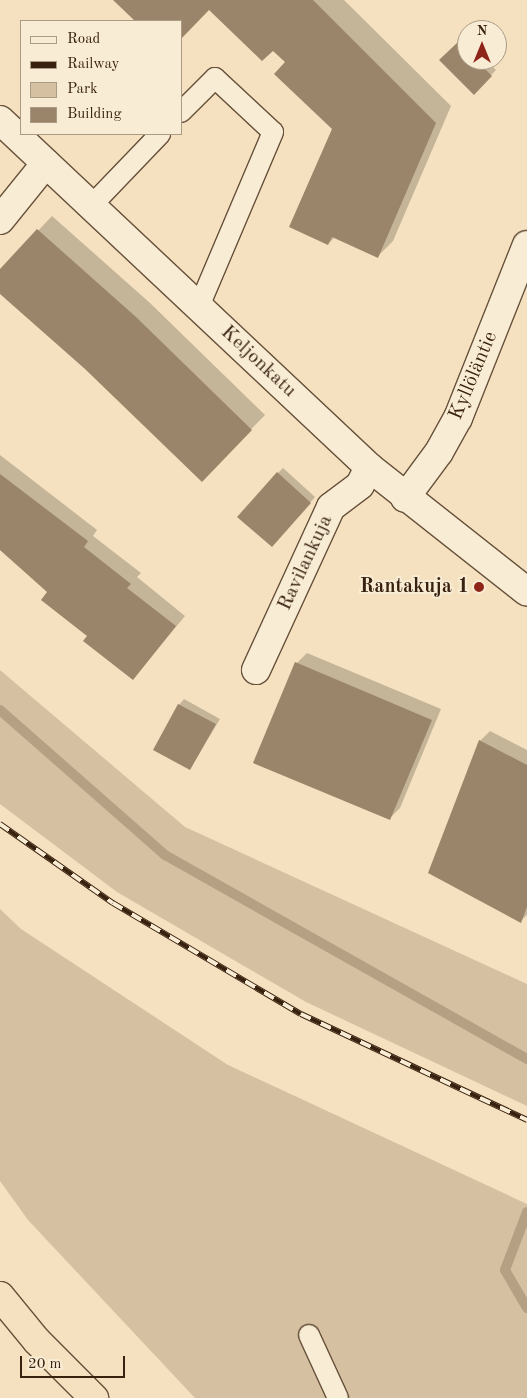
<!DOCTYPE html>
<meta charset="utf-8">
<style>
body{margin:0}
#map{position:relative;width:527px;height:1398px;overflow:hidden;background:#f5e1bf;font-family:"Old Standard TT",serif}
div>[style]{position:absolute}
.green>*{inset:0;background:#d5c0a1}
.shadow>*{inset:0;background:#0003}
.stream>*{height:10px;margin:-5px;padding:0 5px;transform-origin:5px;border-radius:5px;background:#b5a083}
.building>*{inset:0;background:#9a856b}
.roads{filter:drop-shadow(1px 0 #67513b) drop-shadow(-1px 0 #67513b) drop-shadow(0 1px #67513b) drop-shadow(0 -1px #67513b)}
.service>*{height:20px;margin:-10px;padding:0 10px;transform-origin:10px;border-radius:10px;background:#f8ecd5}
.minor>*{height:28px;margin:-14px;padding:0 14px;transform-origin:14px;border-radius:14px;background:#f8ecd5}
.trunk>*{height:28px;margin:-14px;padding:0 14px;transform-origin:14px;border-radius:14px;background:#f5e1bf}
.rail>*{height:5.5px;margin-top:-2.75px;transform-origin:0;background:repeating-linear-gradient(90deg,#f8ecd5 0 11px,#38210f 0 22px);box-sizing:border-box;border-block:1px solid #38210f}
.dots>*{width:14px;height:14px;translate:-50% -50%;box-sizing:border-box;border:2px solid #f8ecd5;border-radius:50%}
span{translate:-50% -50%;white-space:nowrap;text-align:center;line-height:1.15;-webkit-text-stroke:4px #f8ecd5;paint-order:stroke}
.street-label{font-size:20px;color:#38210f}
.poi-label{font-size:20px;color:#38210f;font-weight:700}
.right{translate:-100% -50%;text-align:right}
.legend{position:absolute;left:20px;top:20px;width:162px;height:115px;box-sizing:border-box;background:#f8ecd5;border:1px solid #ab9b86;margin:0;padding:6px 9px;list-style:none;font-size:15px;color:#38210f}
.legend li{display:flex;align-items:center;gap:10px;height:25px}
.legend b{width:25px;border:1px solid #ab9b86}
.north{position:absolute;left:457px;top:20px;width:50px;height:50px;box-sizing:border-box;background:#f8ecd5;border:1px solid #ab9b86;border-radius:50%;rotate:0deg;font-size:14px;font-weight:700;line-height:20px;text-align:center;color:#38210f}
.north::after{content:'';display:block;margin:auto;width:18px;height:22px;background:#8f2418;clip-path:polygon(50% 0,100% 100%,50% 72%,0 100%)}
.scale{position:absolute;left:20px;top:1356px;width:105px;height:22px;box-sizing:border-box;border:2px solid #38210f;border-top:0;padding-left:6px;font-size:15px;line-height:18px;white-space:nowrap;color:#38210f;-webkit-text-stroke:4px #f8ecd5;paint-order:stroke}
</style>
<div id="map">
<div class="green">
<div style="clip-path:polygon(0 670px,185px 827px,527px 984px,527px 1106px,306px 1002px,117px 892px,0 804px)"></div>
<div style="clip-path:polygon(0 909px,21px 929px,228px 1065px,527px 1204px,527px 1398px,195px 1398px,28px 1220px,0 1181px)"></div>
</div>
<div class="shadow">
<div style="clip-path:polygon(115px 0,344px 0,451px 106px,393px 241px,377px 257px,335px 237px,328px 244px,333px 129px,287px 62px,273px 49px,210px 9px,181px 21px,137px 21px)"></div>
<div style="clip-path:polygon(464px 38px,467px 41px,467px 60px,486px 60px,496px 70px,474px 93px,441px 60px)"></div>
<div style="clip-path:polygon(52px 216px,150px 303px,265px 415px,202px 480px,86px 368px,0 292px,0 271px)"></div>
<div style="clip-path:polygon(0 455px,97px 530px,93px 536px,141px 573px,137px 577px,185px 616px,133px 679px,49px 592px,0 550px)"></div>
<div style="clip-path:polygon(283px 468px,315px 497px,277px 540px,278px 473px)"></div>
<div style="clip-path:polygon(307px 653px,441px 709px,400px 808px,389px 819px,297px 663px)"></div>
<div style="clip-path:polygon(184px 699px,220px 719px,190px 769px,179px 705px)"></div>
<div style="clip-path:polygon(490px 731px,527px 750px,527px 915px,520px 921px,480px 741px)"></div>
</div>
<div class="stream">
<div style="left:0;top:710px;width:220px;rotate:41.3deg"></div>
<div style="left:165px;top:855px;width:416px;rotate:29.4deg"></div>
<div style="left:527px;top:1212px;width:62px;rotate:110.8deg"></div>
<div style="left:505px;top:1270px;width:44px;rotate:59.9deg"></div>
</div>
<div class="building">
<div style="clip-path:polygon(113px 0,313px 0,436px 123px,378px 258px,332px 237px,328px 245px,289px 227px,332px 129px,274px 74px,285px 62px,273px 51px,262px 61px,209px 10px,181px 39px,181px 21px,135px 21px)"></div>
<div style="clip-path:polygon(458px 42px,467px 51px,467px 60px,476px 60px,492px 76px,474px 95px,439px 60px)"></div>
<div style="clip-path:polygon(37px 229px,136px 317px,252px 430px,202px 482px,85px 369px,0 294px,0 269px)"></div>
<div style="clip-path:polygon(277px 472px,311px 503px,272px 547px,237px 517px)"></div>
<div style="clip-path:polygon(0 474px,88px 541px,84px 547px,131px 584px,127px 588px,176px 626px,133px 680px,83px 641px,87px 636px,41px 600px,47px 592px,0 550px)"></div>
<div style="clip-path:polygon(295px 662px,432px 720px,390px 820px,253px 763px)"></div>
<div style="clip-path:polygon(178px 704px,216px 724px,190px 770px,153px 750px)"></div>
<div style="clip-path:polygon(479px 740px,527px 765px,527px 907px,521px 923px,428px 873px)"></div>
</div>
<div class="roads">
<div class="service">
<div style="left:181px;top:112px;width:48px;rotate:-45deg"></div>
<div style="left:215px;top:78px;width:79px;rotate:43deg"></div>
<div style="left:273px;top:132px;width:189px;rotate:113deg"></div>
<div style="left:91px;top:206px;width:100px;rotate:-46.2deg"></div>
<div style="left:309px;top:1335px;width:69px;rotate:65.3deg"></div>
</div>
<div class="minor">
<div style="left:0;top:120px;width:507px;rotate:43.24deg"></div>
<div style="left:369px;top:467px;width:201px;rotate:38.3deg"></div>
<div style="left:0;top:220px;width:73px;rotate:-51.1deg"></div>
<div style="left:405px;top:498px;width:57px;rotate:-53.5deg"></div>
<div style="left:439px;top:452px;width:39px;rotate:-61deg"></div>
<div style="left:458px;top:418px;width:186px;rotate:-68.3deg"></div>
<div style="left:256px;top:670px;width:179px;rotate:-65.3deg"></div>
<div style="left:331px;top:507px;width:36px;rotate:-37deg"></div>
<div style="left:360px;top:485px;width:20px;rotate:-63deg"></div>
</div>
<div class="trunk">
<div style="left:0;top:1296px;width:58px;rotate:50.6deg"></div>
<div style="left:37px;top:1341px;width:81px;rotate:45deg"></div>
</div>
</div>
<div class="rail">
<div style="left:0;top:824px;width:138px;rotate:35deg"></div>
<div style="left:113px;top:903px;width:218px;rotate:30.6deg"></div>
<div style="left:301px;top:1014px;width:250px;rotate:25.1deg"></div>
</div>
<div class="dots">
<div style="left:479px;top:587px;background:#8f2418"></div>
</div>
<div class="street-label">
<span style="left:258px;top:362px;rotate:43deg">Keljonkatu</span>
<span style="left:474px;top:376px;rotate:-67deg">Kyllöläntie</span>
<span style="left:306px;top:563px;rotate:-65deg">Ravilankuja</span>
</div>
<div class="poi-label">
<span class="right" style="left:469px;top:587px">Rantakuja 1</span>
</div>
<ul class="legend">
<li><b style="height:6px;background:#f8ecd5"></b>Road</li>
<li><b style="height:6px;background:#38210f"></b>Railway</li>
<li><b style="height:14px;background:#d5c0a1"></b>Park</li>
<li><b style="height:14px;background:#9a856b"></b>Building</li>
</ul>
<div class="north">N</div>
<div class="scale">20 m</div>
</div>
